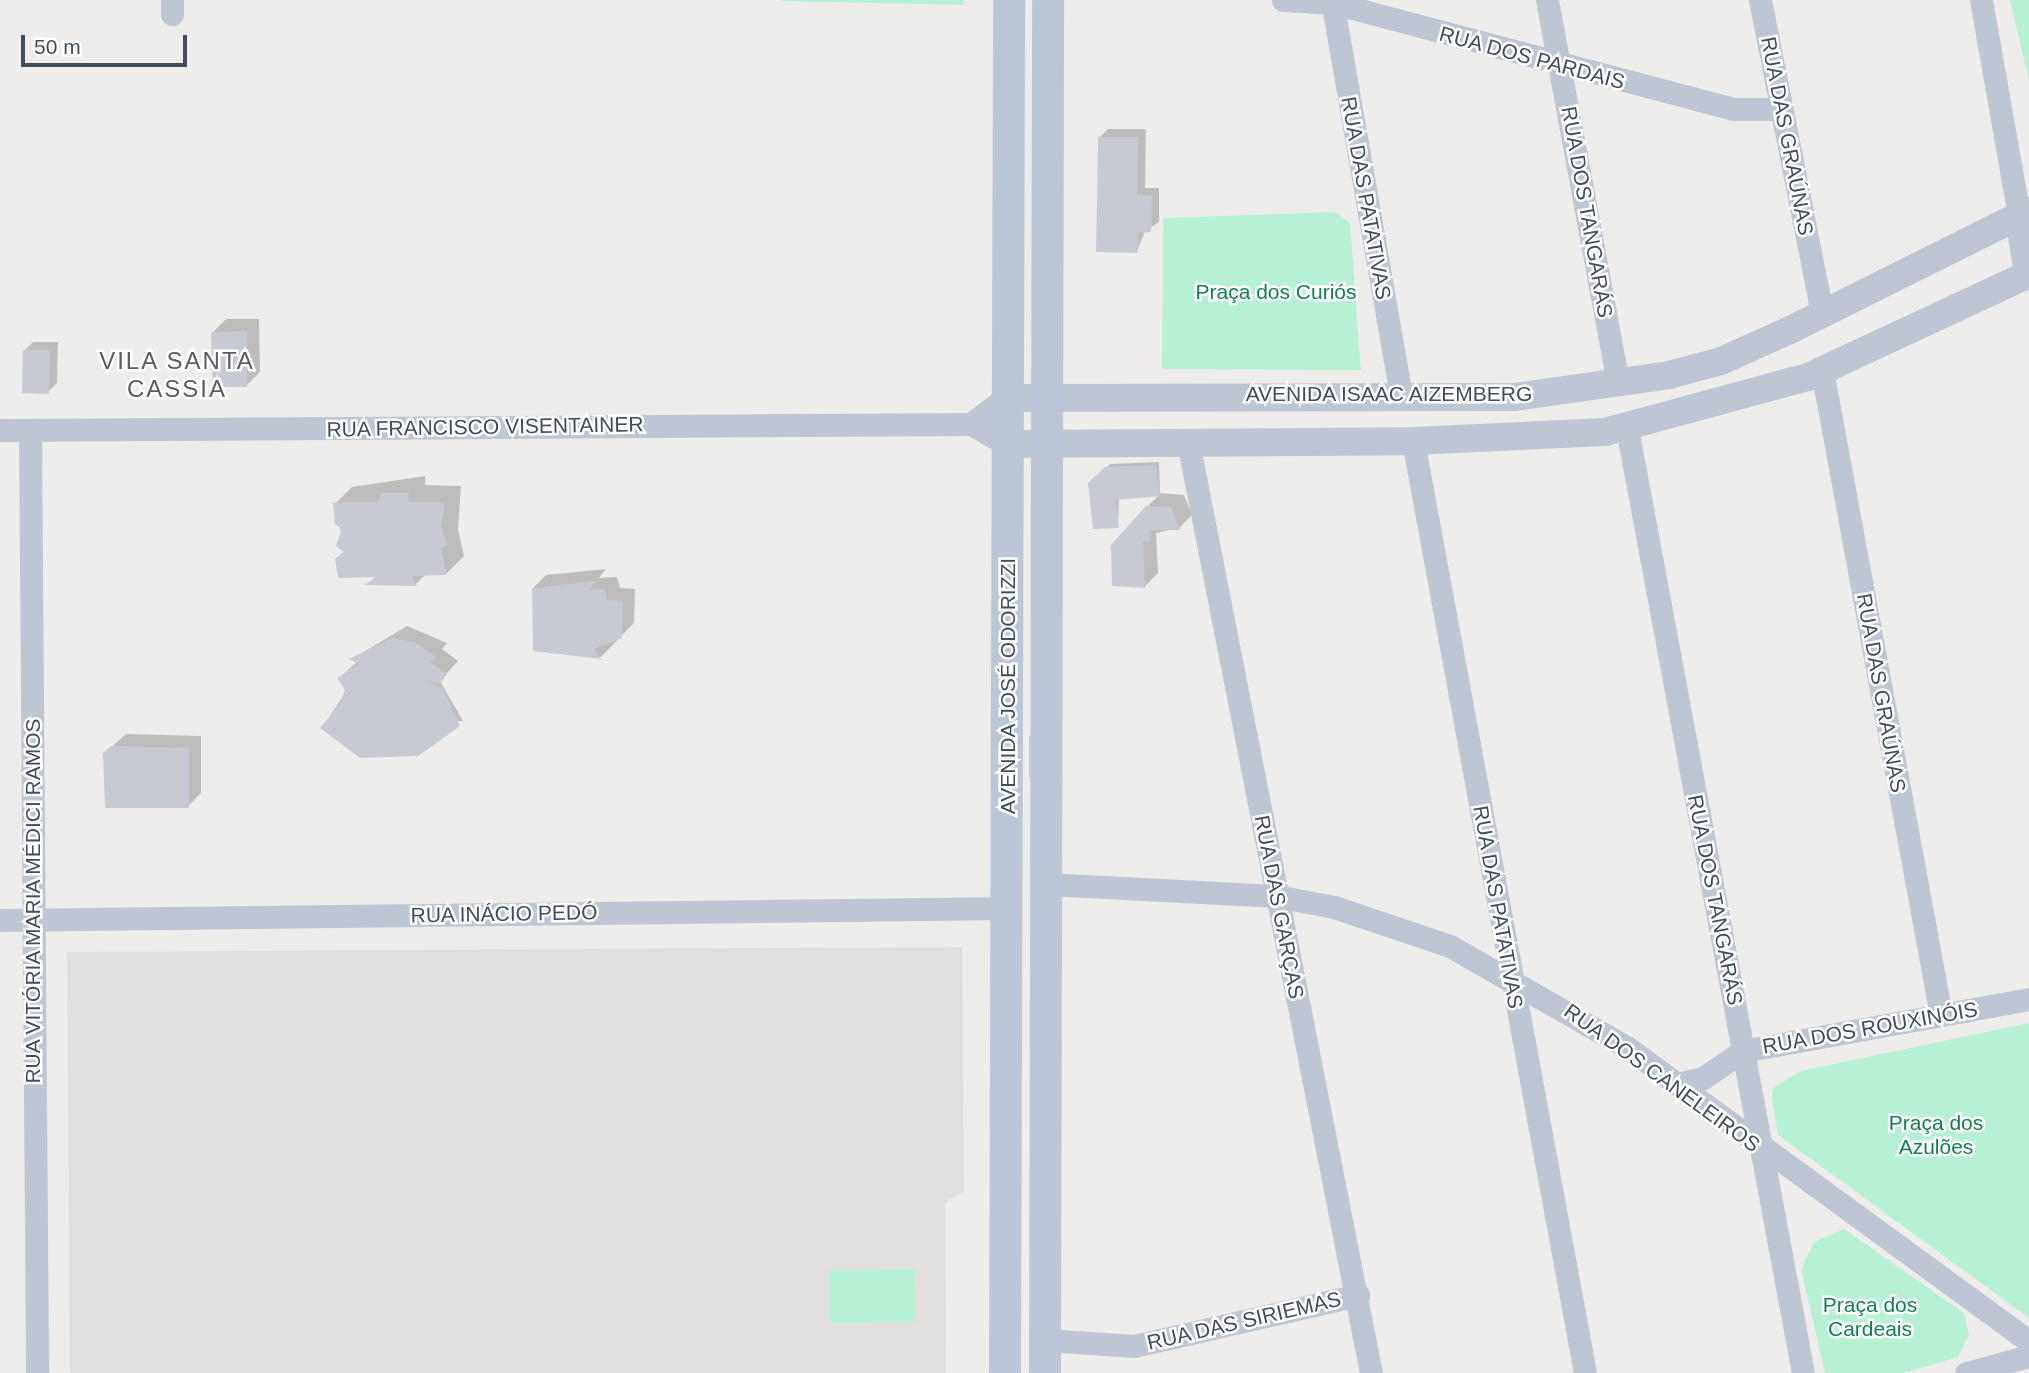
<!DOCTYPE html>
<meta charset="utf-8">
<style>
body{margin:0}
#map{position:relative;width:2029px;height:1373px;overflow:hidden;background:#efedec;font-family:Helvetica,sans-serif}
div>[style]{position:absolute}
.education>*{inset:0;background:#e1dede}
.green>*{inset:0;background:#b7f1d5}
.shadow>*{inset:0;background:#0003}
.building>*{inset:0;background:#c8cad3}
.minor>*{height:23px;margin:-11.5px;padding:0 11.5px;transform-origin:11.5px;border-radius:11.5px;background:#bfc6d3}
.tertiary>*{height:28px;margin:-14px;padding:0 14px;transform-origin:14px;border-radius:14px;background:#bfc6d3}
.secondary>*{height:32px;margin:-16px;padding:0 16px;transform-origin:16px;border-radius:16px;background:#bdc6d7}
span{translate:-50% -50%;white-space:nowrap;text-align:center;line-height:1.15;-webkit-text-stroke:5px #fff;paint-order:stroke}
.street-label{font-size:21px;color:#444d5b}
.park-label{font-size:21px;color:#118057}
.quarter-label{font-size:24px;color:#595c62;letter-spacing:2px}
.scale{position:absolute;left:21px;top:35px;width:166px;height:32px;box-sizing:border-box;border:4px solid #444d5b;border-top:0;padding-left:9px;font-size:21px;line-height:24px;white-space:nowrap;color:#444d5b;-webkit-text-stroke:5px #fff;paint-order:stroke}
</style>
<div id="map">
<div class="education">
<div style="clip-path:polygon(962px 947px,964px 1191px,945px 1203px,946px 1373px,70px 1373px,67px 952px)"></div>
</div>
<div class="green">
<div style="clip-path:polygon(963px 0,964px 5px,781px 1px,781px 0)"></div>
<div style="clip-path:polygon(2010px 0,2029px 0,2029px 81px)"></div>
<div style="clip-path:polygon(1335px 212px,1350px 223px,1361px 370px,1162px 369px,1163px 218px)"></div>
<div style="clip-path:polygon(2029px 1023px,2029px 1318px,1778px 1135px,1772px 1098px,1774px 1087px,1801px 1071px)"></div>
<div style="clip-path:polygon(1844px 1229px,1964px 1313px,1969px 1335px,1958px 1357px,1904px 1373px,1825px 1373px,1801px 1269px,1814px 1242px)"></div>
<div style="clip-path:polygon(915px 1269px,916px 1322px,830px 1323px,829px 1270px)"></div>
</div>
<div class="shadow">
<div style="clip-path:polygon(1108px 129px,1146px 129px,1145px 188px,1159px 188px,1159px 222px,1145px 231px,1137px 251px,1100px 137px)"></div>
<div style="clip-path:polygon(226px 319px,259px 319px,260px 372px,247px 385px,213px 332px)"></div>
<div style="clip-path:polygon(33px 342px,58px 342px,57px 383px,48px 392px,25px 350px)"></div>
<div style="clip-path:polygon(1159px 462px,1160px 493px,1184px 495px,1192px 515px,1179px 528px,1156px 533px,1158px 573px,1145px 586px,1114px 585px,1147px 507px,1160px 494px,1119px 498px,1118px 526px,1090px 484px,1110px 464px)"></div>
<div style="clip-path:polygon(425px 476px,425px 485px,461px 486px,458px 530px,464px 556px,447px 573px,427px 573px,416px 584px,369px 583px,377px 575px,345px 551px,335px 504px,352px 487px)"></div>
<div style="clip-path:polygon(606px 569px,599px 578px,617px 577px,620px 588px,635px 589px,634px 623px,601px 657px,535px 650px,533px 588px,546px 575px)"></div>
<div style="clip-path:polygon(407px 626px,447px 643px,442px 649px,458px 661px,440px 681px,463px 721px,322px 728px,351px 684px,339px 678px,358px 661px,352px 659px)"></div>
<div style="clip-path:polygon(126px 734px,201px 736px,201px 793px,188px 806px,105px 753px)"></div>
</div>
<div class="building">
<div style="clip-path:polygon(1098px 137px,1138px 137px,1137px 195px,1152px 196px,1151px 232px,1138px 233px,1137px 253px,1096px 252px)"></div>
<div style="clip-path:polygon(247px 331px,247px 387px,213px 387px,211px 332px)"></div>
<div style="clip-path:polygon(23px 350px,50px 350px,49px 394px,22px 393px)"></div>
<div style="clip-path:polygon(1156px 465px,1160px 496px,1116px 500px,1119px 528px,1093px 529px,1088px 483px,1105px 467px)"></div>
<div style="clip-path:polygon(381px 493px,409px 493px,408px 502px,445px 503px,441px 526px,447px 544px,441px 548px,447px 575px,412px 576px,417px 586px,365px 585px,376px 577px,338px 578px,335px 559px,344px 552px,336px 546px,342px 529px,335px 524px,333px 503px,378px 502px)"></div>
<div style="clip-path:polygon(1146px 506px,1171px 507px,1180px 530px,1151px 530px,1150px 541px,1143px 542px,1145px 588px,1112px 586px,1111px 545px)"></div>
<div style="clip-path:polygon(596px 581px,589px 590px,604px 589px,607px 600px,623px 601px,622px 638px,594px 649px,601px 659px,533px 651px,532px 588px)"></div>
<div style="clip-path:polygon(392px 638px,414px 642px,436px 656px,430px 662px,447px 674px,440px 684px,419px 679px,443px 688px,460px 726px,418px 756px,360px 758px,320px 728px,340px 704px,345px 690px,337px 678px,359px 664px,349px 659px)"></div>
<div style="clip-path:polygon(1029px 736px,1037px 736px,1037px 775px,1029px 778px)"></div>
<div style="clip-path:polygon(111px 746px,189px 748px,189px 808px,105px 808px,103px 753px)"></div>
</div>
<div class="minor">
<div style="left:172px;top:0;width:14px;rotate:90deg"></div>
<div style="left:1283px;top:0;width:50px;rotate:3.4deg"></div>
<div style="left:1333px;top:3px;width:415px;rotate:14.8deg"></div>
<div style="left:1734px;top:109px;width:47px"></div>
<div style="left:1332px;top:0;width:402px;rotate:80.1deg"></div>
<div style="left:1547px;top:0;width:389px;rotate:79.5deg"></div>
<div style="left:1760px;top:0;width:319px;rotate:78.8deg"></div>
<div style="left:1981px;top:0;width:219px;rotate:80deg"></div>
<div style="left:1822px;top:370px;width:656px;rotate:79.55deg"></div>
<div style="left:971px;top:424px;width:43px;rotate:-37.4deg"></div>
<div style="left:1627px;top:428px;width:961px;rotate:79.45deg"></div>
<div style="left:0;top:430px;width:971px;rotate:-0.35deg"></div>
<div style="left:971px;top:424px;width:40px;rotate:29.7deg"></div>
<div style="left:30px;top:430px;width:943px;rotate:89.57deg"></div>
<div style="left:1413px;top:441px;width:948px;rotate:79.54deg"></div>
<div style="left:1188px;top:442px;width:949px;rotate:78.88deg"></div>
<div style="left:1047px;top:884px;width:229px;rotate:3deg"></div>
<div style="left:1276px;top:896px;width:59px;rotate:10.7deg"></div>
<div style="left:1334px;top:907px;width:122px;rotate:18.6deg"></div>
<div style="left:1450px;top:946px;width:205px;rotate:29.8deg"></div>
<div style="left:1628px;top:1048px;width:497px;rotate:36.2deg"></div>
<div style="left:0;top:920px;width:1009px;rotate:-0.68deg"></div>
<div style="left:1677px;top:1084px;width:27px;rotate:-13deg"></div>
<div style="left:1703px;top:1078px;width:48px;rotate:-34deg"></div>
<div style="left:1743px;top:1051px;width:291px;rotate:-10.3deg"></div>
<div style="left:1046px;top:1340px;width:88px;rotate:3.9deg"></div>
<div style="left:1134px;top:1346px;width:230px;rotate:-12.8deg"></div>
<div style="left:1966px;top:1373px;width:65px;rotate:-15.1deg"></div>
</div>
<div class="tertiary">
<div style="left:2019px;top:216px;width:59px;rotate:81.2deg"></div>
<div style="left:1005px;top:398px;width:510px;rotate:-0.11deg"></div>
<div style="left:1515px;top:397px;width:156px;rotate:-8.1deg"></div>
<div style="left:1669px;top:375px;width:54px;rotate:-15.1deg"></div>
<div style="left:1721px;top:361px;width:76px;rotate:-24.2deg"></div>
<div style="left:1790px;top:330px;width:267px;rotate:-26.5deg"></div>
<div style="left:1006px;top:444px;width:407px;rotate:-0.4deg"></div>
<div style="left:1413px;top:441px;width:192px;rotate:-2.7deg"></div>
<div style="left:1605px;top:432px;width:210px;rotate:-15.2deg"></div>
<div style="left:1808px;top:377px;width:244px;rotate:-25deg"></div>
</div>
<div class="secondary">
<div style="left:1005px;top:1373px;width:1373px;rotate:-89.83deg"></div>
<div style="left:1045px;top:1373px;width:1373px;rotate:-89.87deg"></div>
</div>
<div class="street-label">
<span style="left:1532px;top:58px;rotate:15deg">RUA DOS PARDAIS</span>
<span style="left:1787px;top:136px;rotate:79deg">RUA DAS GRAÚNAS</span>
<span style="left:1366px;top:198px;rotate:80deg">RUA DAS PATATIVAS</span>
<span style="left:1587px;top:212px;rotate:80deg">RUA DOS TANGARÁS</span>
<span style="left:1389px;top:394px">AVENIDA ISAAC AIZEMBERG</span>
<span style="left:485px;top:427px;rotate:-1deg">RUA FRANCISCO VISENTAINER</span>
<span style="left:1008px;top:686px;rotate:-90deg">AVENIDA JOSÉ ODORIZZI</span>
<span style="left:1881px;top:693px;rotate:80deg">RUA DAS GRAÚNAS</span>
<span style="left:1715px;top:900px;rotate:79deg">RUA DOS TANGARÁS</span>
<span style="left:33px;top:901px;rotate:-90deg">RUA VITÓRIA MARIA MÉDICI RAMOS</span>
<span style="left:1279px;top:907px;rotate:79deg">RUA DAS GARÇAS</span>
<span style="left:1498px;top:907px;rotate:80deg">RUA DAS PATATIVAS</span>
<span style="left:504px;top:914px;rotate:-1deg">RUA INÁCIO PEDÓ</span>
<span style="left:1870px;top:1028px;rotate:-10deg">RUA DOS ROUXINÓIS</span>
<span style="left:1662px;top:1078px;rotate:36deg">RUA DOS CANELEIROS</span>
<span style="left:1244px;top:1321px;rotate:-13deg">RUA DAS SIRIEMAS</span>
</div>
<div class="park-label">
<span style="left:1276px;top:292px">Praça dos Curiós</span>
<span style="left:1936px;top:1135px">Praça dos<br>Azulões</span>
<span style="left:1870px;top:1317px">Praça dos<br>Cardeais</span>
</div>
<div class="quarter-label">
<span style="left:177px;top:375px">VILA SANTA<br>CASSIA</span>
</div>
<div class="scale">50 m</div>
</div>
